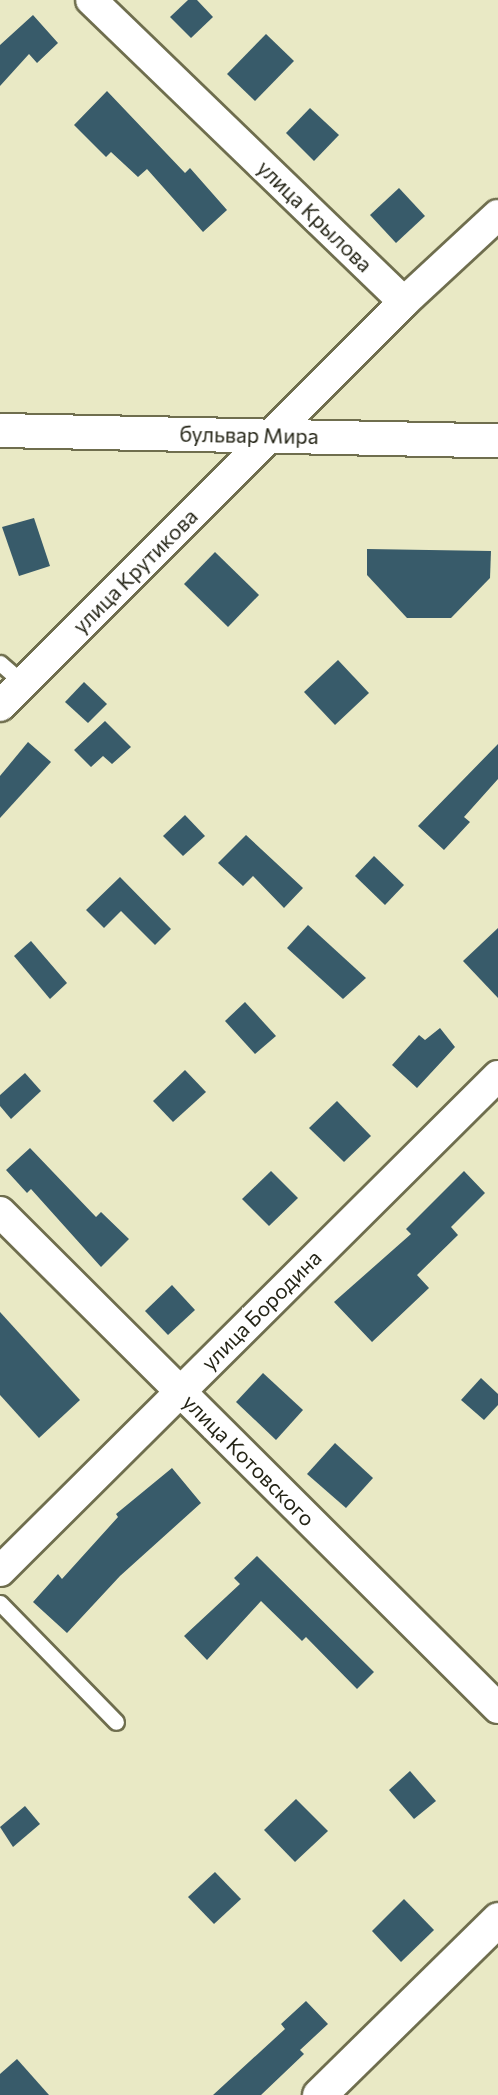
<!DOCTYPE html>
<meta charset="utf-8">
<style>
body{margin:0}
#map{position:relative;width:498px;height:2095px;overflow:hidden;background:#e9e9c5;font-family:Commissioner,sans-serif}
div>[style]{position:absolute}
.building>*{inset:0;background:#385b6a}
.roads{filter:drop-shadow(2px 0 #6f6e4e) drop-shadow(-2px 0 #6f6e4e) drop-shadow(0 2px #6f6e4e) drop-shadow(0 -2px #6f6e4e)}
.lane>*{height:15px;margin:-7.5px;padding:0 7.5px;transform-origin:7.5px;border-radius:7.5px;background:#fff}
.street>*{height:30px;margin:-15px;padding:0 15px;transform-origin:15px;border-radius:15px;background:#fff}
.secondary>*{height:33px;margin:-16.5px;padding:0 16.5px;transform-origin:16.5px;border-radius:16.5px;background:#fff}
span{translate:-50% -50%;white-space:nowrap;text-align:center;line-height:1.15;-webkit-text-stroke:6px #fff;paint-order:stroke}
.street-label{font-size:21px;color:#242416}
</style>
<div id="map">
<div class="building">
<div style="clip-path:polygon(188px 0,197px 0,213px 17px,191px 38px,170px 17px)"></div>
<div style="clip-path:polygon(33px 15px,58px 43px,37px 63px,29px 54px,0 86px,0 45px)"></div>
<div style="clip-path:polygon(266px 34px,294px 61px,255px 101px,227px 74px)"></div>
<div style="clip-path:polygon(107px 91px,185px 173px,190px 168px,227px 210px,203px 232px,147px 169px,138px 177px,111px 152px,106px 157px,74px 125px)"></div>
<div style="clip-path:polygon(310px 108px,339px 135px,314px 161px,286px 133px)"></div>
<div style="clip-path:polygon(399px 188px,425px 216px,396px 243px,370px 215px)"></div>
<div style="clip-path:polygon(34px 518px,50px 566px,19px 576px,2px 527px)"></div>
<div style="clip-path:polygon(367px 549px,491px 551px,490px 578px,451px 618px,407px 618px,367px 575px)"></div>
<div style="clip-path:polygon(215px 552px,259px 595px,228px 627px,184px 584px)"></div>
<div style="clip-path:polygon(338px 660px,369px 693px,335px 725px,304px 692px)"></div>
<div style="clip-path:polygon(84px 682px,107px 704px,88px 723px,65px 702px)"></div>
<div style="clip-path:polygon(105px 721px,131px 747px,112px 764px,103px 756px,91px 767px,74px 750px)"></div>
<div style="clip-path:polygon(28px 742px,51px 762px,0 818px,0 776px)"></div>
<div style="clip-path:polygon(498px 744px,498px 779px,464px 817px,470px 822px,444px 850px,418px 826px)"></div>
<div style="clip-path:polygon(185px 815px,205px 836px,183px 856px,163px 836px)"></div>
<div style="clip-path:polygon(246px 835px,303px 888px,284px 908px,253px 876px,243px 886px,218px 863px)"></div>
<div style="clip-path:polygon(374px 856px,404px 885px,385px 905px,355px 876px)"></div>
<div style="clip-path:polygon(120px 877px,171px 929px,155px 945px,121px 911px,104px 928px,86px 910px)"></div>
<div style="clip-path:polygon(308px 925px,366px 978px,343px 999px,287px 948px)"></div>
<div style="clip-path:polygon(498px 928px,498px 998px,463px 961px)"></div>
<div style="clip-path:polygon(31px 941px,67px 983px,50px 999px,14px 956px)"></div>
<div style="clip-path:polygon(245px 1002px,276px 1036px,255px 1054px,225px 1021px)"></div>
<div style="clip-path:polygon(440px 1028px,455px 1047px,417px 1088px,392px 1065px,419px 1035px,425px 1040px)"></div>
<div style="clip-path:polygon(185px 1070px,206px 1092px,173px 1122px,153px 1101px)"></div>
<div style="clip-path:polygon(25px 1073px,41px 1091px,11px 1119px,0 1106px,0 1095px)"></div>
<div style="clip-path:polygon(337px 1101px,371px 1136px,344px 1162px,309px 1128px)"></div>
<div style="clip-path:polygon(30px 1148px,96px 1217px,101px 1212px,129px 1239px,101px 1267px,31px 1189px,27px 1193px,6px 1170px)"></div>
<div style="clip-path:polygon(271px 1171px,298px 1198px,269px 1226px,242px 1199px)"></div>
<div style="clip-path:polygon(464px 1171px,485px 1193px,451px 1227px,458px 1235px,417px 1275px,429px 1288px,372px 1342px,334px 1302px,411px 1234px,406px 1229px)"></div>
<div style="clip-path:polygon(172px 1285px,195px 1310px,168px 1335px,145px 1311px)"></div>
<div style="clip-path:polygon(0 1312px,80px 1400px,39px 1438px,0 1395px)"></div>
<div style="clip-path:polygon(263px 1373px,303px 1410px,276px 1440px,236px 1402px)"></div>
<div style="clip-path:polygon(481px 1378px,498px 1394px,498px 1405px,484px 1420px,461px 1400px)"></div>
<div style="clip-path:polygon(335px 1443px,373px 1478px,346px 1508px,307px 1474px)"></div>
<div style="clip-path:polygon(172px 1468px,201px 1503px,120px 1576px,67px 1633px,33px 1602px,58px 1574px,62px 1579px,118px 1517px,116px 1514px)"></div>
<div style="clip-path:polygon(257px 1556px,374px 1672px,357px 1689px,306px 1637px,302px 1641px,261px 1601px,207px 1660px,184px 1636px,240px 1584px,234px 1578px)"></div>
<div style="clip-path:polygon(410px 1771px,436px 1801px,414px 1819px,389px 1790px)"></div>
<div style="clip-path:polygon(296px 1799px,328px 1831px,295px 1862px,264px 1830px)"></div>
<div style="clip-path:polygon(25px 1806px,40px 1824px,13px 1847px,0 1827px)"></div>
<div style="clip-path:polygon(215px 1872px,241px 1899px,214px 1924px,188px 1897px)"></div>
<div style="clip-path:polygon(404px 1899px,434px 1930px,401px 1962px,372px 1931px)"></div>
<div style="clip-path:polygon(306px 2001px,328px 2024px,300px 2050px,304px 2054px,261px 2095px,213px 2095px,285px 2029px,281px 2024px)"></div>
<div style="clip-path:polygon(17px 2059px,49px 2095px,0 2095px,0 2074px)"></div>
</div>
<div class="roads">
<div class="lane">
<div style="left:0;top:663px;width:30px;rotate:41deg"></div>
<div style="left:0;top:1603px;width:166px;rotate:45.7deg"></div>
</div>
<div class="street">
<div style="left:404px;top:302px;width:128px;rotate:-42.8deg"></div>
<div style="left:0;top:706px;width:571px;rotate:-45deg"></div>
<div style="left:404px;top:302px;width:435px;rotate:-136deg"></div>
<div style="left:0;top:1212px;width:703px;rotate:44.88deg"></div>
<div style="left:0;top:1571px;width:702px;rotate:-44.83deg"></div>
</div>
<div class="secondary">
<div style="left:0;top:430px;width:498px;rotate:1.2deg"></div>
<div style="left:319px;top:2095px;width:251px;rotate:-44.5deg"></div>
</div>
</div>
<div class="street-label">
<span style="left:315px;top:216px;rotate:44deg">улица Крылова</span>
<span style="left:249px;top:435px;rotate:1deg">бульвар Мира</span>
<span style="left:135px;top:571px;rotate:-45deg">улица Крутикова</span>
<span style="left:261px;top:1310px;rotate:-45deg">улица Бородина</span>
<span style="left:249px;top:1460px;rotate:45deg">улица Котовского</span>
</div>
</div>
